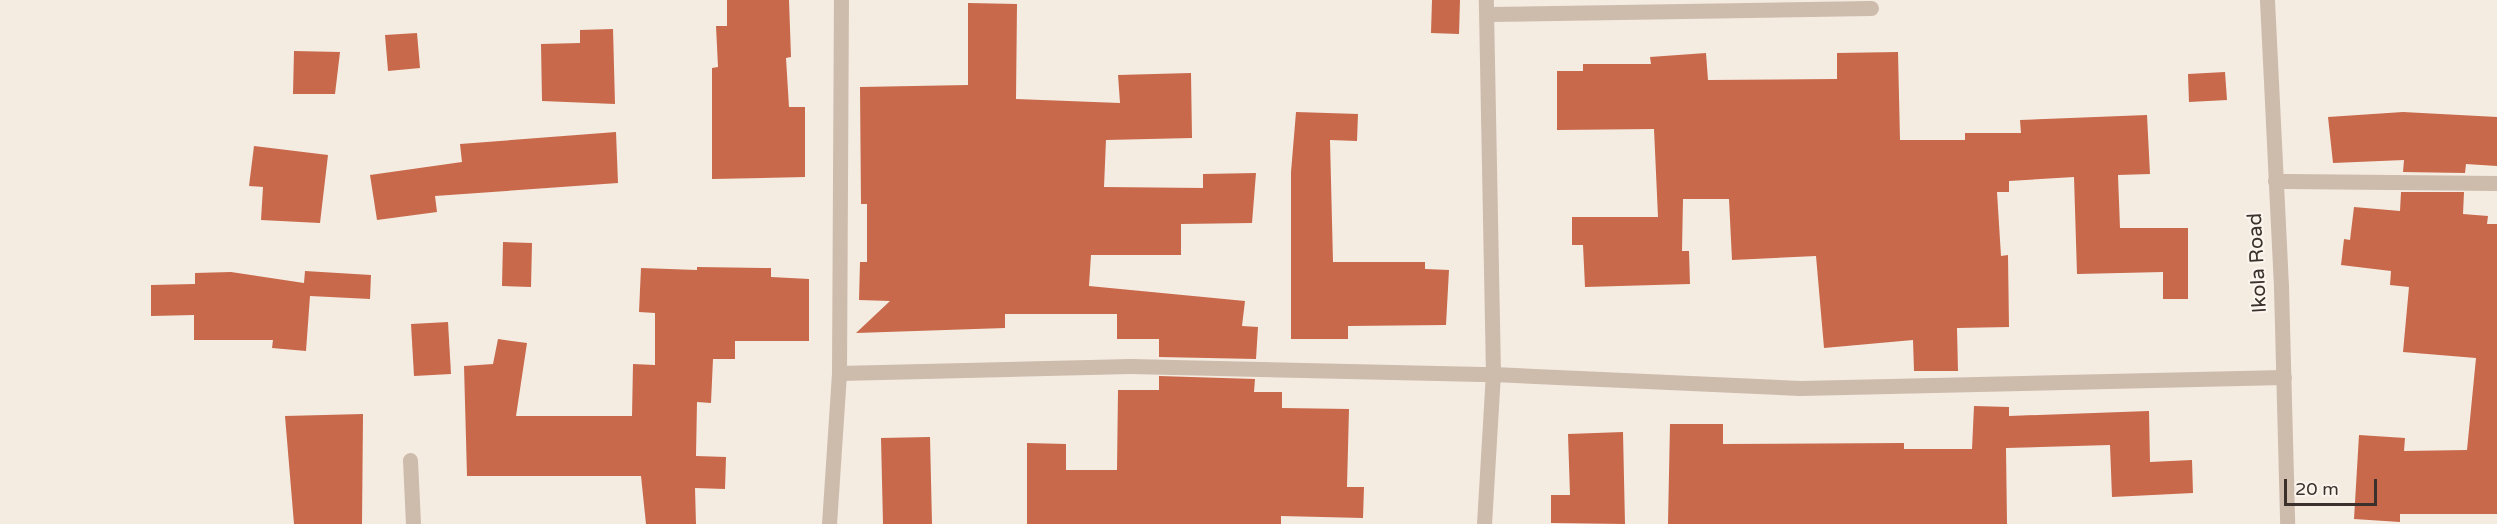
<!DOCTYPE html>
<style>
body{margin:0}
#map{position:relative;width:2497px;height:524px;overflow:hidden;background:#f4ebe1;font-family:"Varela Round",sans-serif}
div>[style]{position:absolute}
.building>*{inset:0;background:#c8694b}
.minor>*{height:15px;margin:-7.5px;padding:0 7.5px;transform-origin:7.5px;border-radius:7.5px;background:#cdbbac}
span{translate:-50% -50%;white-space:nowrap;text-align:center;line-height:1.15;-webkit-text-stroke:4.5px #fbf5ee;paint-order:stroke}
.street-label{font-size:20px;color:#3b302b}
.scale{position:absolute;left:2284px;top:479px;width:93px;height:27px;box-sizing:border-box;border:3px solid #3b302b;border-top:0;padding-left:8px;font-size:18px;line-height:21px;white-space:nowrap;color:#3b302b;-webkit-text-stroke:4px #fbf5ee;paint-order:stroke}
</style>
<div id="map">
<div class="building">
<div style="clip-path:polygon(727px 0,789px 0,791px 57px,786px 58px,789px 107px,805px 107px,805px 177px,712px 179px,712px 68px,718px 67px,716px 26px,727px 26px)"></div>
<div style="clip-path:polygon(1432px 0,1460px 0,1459px 34px,1431px 33px)"></div>
<div style="clip-path:polygon(968px 3px,1017px 4px,1016px 99px,1120px 103px,1118px 75px,1191px 73px,1192px 138px,1106px 140px,1104px 187px,1203px 188px,1203px 174px,1256px 173px,1252px 223px,1181px 224px,1181px 255px,1091px 255px,1089px 286px,1245px 301px,1242px 326px,1258px 327px,1256px 359px,1159px 357px,1159px 339px,1117px 339px,1117px 314px,1005px 314px,1005px 328px,856px 333px,890px 301px,859px 300px,860px 262px,867px 262px,867px 204px,861px 204px,860px 87px,968px 85px)"></div>
<div style="clip-path:polygon(613px 29px,615px 104px,542px 101px,541px 44px,580px 43px,580px 30px)"></div>
<div style="clip-path:polygon(417px 33px,420px 68px,388px 71px,385px 35px)"></div>
<div style="clip-path:polygon(294px 51px,340px 52px,335px 94px,293px 94px)"></div>
<div style="clip-path:polygon(1898px 52px,1900px 140px,1965px 140px,1965px 133px,2021px 133px,2020px 120px,2147px 115px,2150px 174px,2118px 175px,2120px 228px,2188px 228px,2188px 299px,2163px 299px,2163px 272px,2077px 274px,2074px 177px,2009px 181px,2009px 192px,1997px 192px,2001px 256px,2008px 255px,2009px 327px,1957px 328px,1958px 371px,1914px 371px,1913px 340px,1824px 348px,1816px 256px,1732px 260px,1729px 199px,1683px 199px,1682px 251px,1689px 251px,1690px 284px,1585px 287px,1583px 245px,1572px 245px,1572px 217px,1658px 217px,1654px 129px,1557px 130px,1557px 71px,1583px 71px,1583px 64px,1651px 64px,1650px 57px,1706px 53px,1708px 80px,1837px 79px,1837px 53px)"></div>
<div style="clip-path:polygon(2225px 72px,2227px 100px,2189px 102px,2188px 74px)"></div>
<div style="clip-path:polygon(1296px 112px,1358px 114px,1357px 141px,1330px 140px,1333px 262px,1425px 262px,1425px 269px,1449px 270px,1446px 325px,1348px 326px,1348px 339px,1291px 339px,1291px 172px)"></div>
<div style="clip-path:polygon(2403px 112px,2497px 117px,2497px 166px,2466px 164px,2465px 173px,2403px 172px,2404px 160px,2333px 163px,2328px 117px)"></div>
<div style="clip-path:polygon(616px 132px,618px 183px,435px 196px,437px 212px,377px 220px,370px 175px,462px 162px,460px 144px)"></div>
<div style="clip-path:polygon(254px 146px,328px 155px,320px 223px,261px 220px,263px 187px,249px 186px)"></div>
<div style="clip-path:polygon(2401px 192px,2464px 192px,2463px 214px,2488px 216px,2487px 224px,2497px 224px,2497px 514px,2400px 514px,2400px 522px,2354px 519px,2359px 435px,2405px 438px,2404px 451px,2467px 450px,2476px 358px,2403px 352px,2409px 287px,2390px 285px,2391px 271px,2341px 265px,2344px 239px,2350px 240px,2354px 207px,2400px 211px)"></div>
<div style="clip-path:polygon(503px 242px,532px 243px,531px 287px,502px 286px)"></div>
<div style="clip-path:polygon(697px 267px,771px 268px,771px 277px,809px 279px,809px 341px,735px 341px,735px 359px,713px 359px,711px 403px,697px 402px,696px 456px,726px 457px,725px 489px,695px 488px,696px 524px,646px 524px,641px 476px,467px 476px,464px 366px,493px 364px,498px 339px,527px 343px,516px 416px,632px 416px,633px 364px,655px 365px,655px 313px,639px 312px,641px 268px,697px 270px)"></div>
<div style="clip-path:polygon(305px 271px,371px 275px,370px 299px,310px 296px,306px 351px,272px 348px,273px 340px,194px 340px,194px 315px,151px 316px,151px 285px,195px 284px,195px 273px,231px 272px,304px 283px)"></div>
<div style="clip-path:polygon(448px 322px,451px 374px,414px 376px,411px 324px)"></div>
<div style="clip-path:polygon(1159px 376px,1255px 379px,1254px 392px,1282px 392px,1282px 408px,1349px 409px,1347px 487px,1364px 487px,1363px 518px,1281px 516px,1281px 524px,1027px 524px,1027px 443px,1066px 444px,1066px 470px,1117px 470px,1118px 390px,1159px 390px)"></div>
<div style="clip-path:polygon(1974px 406px,2009px 407px,2009px 416px,2149px 411px,2150px 462px,2192px 460px,2193px 493px,2112px 497px,2110px 445px,2006px 448px,2007px 524px,1668px 524px,1670px 424px,1723px 424px,1723px 444px,1904px 443px,1904px 449px,1972px 449px)"></div>
<div style="clip-path:polygon(363px 414px,362px 524px,294px 524px,285px 416px)"></div>
<div style="clip-path:polygon(1623px 432px,1625px 524px,1551px 523px,1551px 495px,1570px 495px,1568px 434px)"></div>
<div style="clip-path:polygon(930px 437px,932px 524px,883px 524px,881px 438px)"></div>
</div>
<div class="minor">
<div style="left:2267px;top:0;width:287px;rotate:87.2deg"></div>
<div style="left:2281px;top:287px;width:237px;rotate:88.5deg"></div>
<div style="left:1487px;top:14px;width:384px;rotate:-0.9deg"></div>
<div style="left:2275px;top:181px;width:222px;rotate:0.5deg"></div>
<div style="left:839px;top:373px;width:291px;rotate:-1.4deg"></div>
<div style="left:1130px;top:366px;width:363px;rotate:1.3deg"></div>
<div style="left:1493px;top:374px;width:307px;rotate:2.6deg"></div>
<div style="left:1800px;top:388px;width:484px;rotate:-1.3deg"></div>
<div style="left:410px;top:460px;width:64px;rotate:87.3deg"></div>
<div style="left:829px;top:524px;width:151px;rotate:-86.2deg"></div>
<div style="left:839px;top:373px;width:373px;rotate:-89.7deg"></div>
<div style="left:1484px;top:524px;width:150px;rotate:-86.6deg"></div>
<div style="left:1493px;top:374px;width:374px;rotate:-91.1deg"></div>
</div>
<div class="street-label">
<span style="left:2258px;top:263px;rotate:-93deg">Ikola Road</span>
</div>
<div class="scale">20 m</div>
</div>
